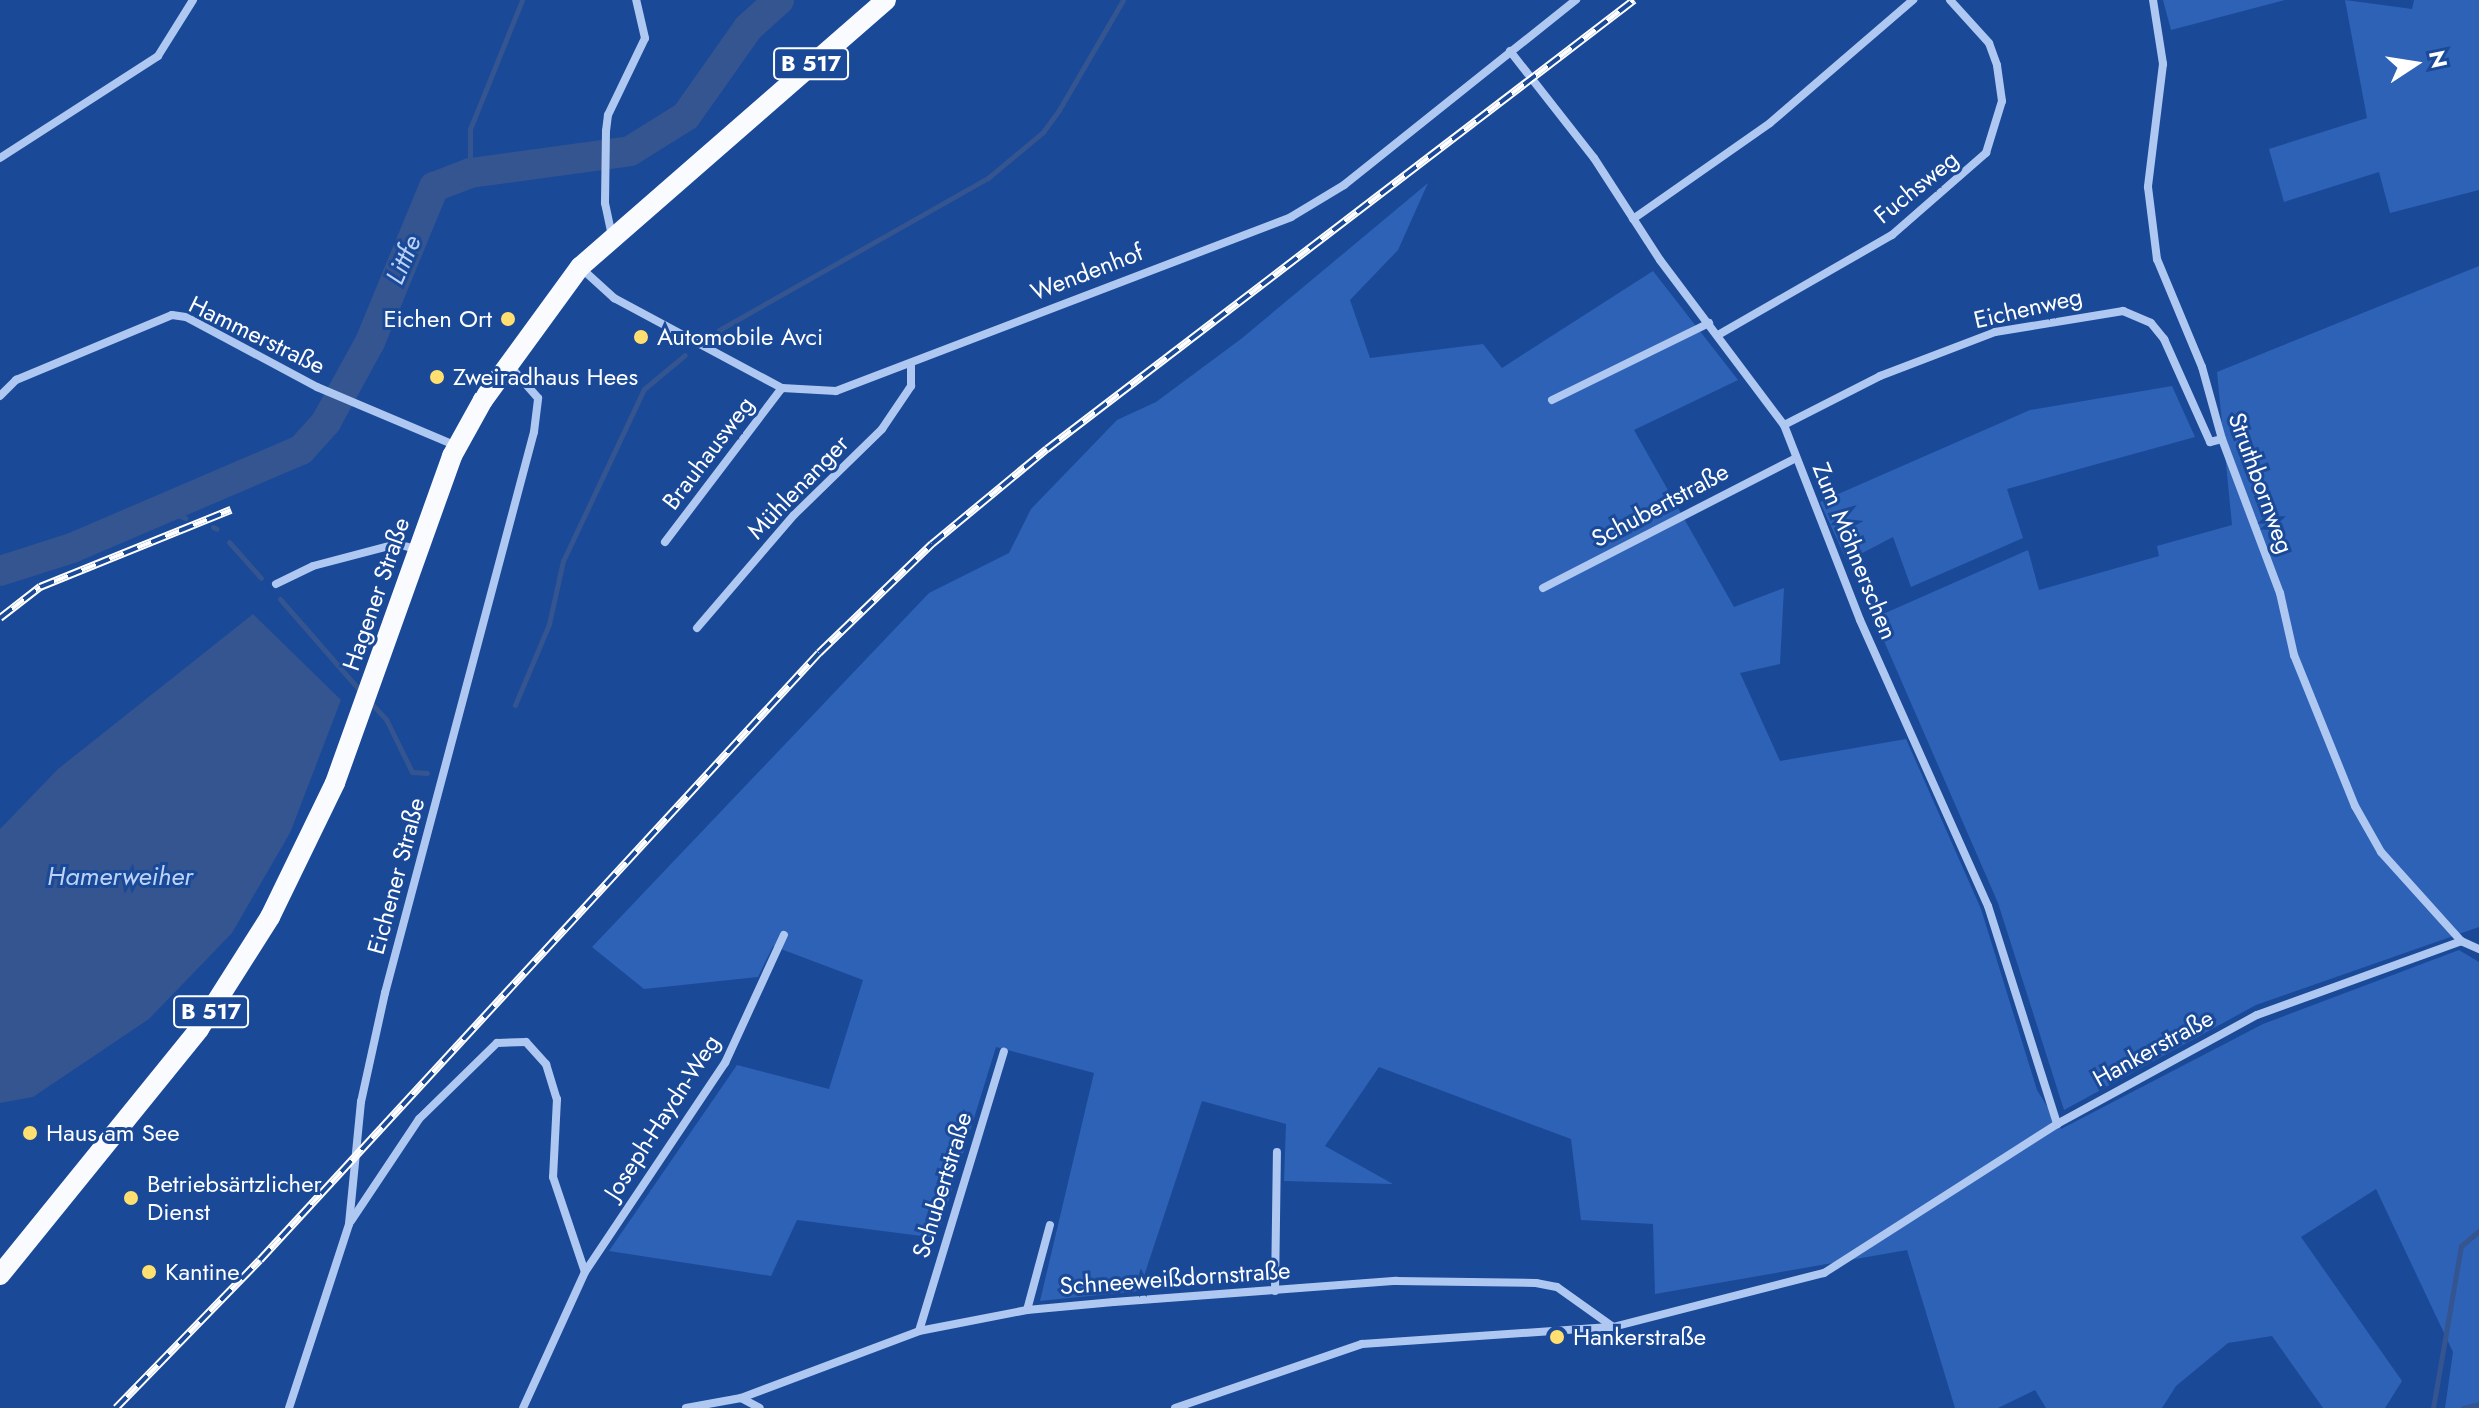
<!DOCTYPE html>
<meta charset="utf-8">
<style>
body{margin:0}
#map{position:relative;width:2479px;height:1408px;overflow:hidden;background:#1a4998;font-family:Jost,sans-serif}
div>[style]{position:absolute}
.green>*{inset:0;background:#2e62b6}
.water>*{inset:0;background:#345590}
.stream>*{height:5px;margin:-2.5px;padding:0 2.5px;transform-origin:2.5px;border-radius:2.5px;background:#345590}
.river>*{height:30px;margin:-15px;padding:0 15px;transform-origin:15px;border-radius:15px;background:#345590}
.minor>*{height:8px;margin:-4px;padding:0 4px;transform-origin:4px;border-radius:4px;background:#afc8f1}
.primary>*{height:20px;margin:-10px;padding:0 10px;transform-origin:10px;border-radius:10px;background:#f9fbff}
.rail>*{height:8px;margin-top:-4px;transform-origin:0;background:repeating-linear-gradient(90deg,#1a4998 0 15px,#fff 0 30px);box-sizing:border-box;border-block:2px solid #fff}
.dots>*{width:22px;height:22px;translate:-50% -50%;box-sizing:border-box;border:4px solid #1a4998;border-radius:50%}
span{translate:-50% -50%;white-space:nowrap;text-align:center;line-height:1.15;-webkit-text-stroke:6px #1a4998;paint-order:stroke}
.shield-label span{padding:2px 6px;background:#1a4998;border:2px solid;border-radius:6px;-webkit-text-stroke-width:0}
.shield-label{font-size:22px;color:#fff;font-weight:700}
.street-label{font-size:24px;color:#fff}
.poi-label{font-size:24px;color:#fff}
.right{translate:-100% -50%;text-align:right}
.left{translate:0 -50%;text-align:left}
.water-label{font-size:26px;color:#bcd3f7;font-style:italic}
.north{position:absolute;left:2375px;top:24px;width:80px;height:80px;-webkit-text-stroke:6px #1a4998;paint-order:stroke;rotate:78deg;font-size:22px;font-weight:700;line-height:32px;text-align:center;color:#fff}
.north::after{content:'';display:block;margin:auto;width:28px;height:36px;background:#fff;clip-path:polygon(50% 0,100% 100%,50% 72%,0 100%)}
</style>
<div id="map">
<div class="green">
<div style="clip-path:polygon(2163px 0,2285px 0,2171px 30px)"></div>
<div style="clip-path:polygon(2345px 0,2412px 9px,2414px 0,2479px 0,2479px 190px,2390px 213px,2379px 172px,2284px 202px,2269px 149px,2367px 118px)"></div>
<div style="clip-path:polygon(1428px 183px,1398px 250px,1350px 300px,1370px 358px,1483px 344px,1502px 368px,1653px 271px,1738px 380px,1634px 430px,1734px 607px,1784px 588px,1780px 664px,1740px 673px,1780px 761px,1906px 739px,1981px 909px,2037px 1090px,2061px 1129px,2263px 1024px,2459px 950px,2479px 962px,2479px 1408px,2445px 1408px,2453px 1352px,2376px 1189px,2301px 1237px,2402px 1381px,2385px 1408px,2323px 1408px,2272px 1336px,2228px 1343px,2176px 1386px,2162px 1408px,2046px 1408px,2035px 1390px,1998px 1408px,1955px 1408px,1907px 1250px,1655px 1294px,1653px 1224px,1581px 1220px,1571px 1139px,1379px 1067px,1325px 1146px,1393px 1184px,1284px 1181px,1286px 1124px,1202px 1101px,1139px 1291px,1040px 1301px,1094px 1073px,996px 1047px,937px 1238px,797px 1220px,771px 1276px,609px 1251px,737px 1065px,829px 1089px,863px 980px,773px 946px,758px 977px,644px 989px,592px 947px,929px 593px,1009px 553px,1031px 509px,1117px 420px,1156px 402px,1241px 339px)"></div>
<div style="clip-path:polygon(2479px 266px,2479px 927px,2256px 1005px,2064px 1110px,1998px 903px,1874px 618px,2028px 550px,2039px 590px,2159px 556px,2157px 546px,2232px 525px,2217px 372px)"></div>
<div style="clip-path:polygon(2172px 386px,2195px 437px,2007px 489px,2023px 538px,1911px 587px,1893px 537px,1847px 561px,1820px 502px,2030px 410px)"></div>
</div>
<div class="water">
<div style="clip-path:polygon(253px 614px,341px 700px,290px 833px,232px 933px,149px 1019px,33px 1097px,0 1103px,0 829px,58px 769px)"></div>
</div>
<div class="stream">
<div style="left:470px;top:173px;width:44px;rotate:-90deg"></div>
<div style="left:470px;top:129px;width:139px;rotate:-68deg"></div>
<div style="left:719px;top:330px;width:309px;rotate:-29.5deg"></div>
<div style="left:988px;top:178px;width:72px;rotate:-39.9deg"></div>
<div style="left:1043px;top:132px;width:27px;rotate:-54deg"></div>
<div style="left:1059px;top:110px;width:127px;rotate:-59.8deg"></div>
<div style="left:162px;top:509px;width:25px;rotate:21deg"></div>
<div style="left:213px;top:527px;width:4px;rotate:27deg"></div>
<div style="left:229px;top:542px;width:48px;rotate:48.4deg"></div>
<div style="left:280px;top:599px;width:125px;rotate:48.9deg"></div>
<div style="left:369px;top:701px;width:25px;rotate:47deg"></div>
<div style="left:386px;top:719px;width:59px;rotate:63.9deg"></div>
<div style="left:412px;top:772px;width:15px;rotate:4deg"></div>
<div style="left:515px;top:705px;width:88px;rotate:-67.2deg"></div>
<div style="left:549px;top:624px;width:65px;rotate:-77.5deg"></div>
<div style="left:563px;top:561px;width:190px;rotate:-64.8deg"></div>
<div style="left:644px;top:389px;width:53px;rotate:-39.7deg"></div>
<div style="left:2433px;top:1408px;width:164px;rotate:-80.2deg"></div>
<div style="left:2461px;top:1246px;width:23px;rotate:-40deg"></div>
<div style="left:2463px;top:1408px;width:16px;rotate:-14deg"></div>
</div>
<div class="river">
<div style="left:0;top:571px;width:76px;rotate:-17.7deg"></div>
<div style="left:72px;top:548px;width:249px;rotate:-23.2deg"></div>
<div style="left:301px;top:450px;width:38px;rotate:-48deg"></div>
<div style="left:326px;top:422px;width:91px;rotate:-61.2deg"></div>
<div style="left:370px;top:342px;width:168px;rotate:-67.6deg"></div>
<div style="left:434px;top:187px;width:39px;rotate:-21deg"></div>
<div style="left:470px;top:173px;width:162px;rotate:-7.8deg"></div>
<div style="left:630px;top:151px;width:66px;rotate:-32deg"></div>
<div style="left:686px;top:116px;width:108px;rotate:-54.8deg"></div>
<div style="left:748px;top:28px;width:42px;rotate:-42.1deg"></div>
</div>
<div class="minor">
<div style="left:2153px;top:0;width:65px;rotate:81.1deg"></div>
<div style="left:2163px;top:64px;width:124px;rotate:97deg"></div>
<div style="left:2148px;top:187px;width:73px;rotate:82.9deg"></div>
<div style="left:2157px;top:259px;width:117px;rotate:67.4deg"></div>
<div style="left:2202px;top:367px;width:75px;rotate:74.5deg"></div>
<div style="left:2222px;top:439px;width:165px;rotate:69.4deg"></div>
<div style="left:2280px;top:593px;width:64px;rotate:77.3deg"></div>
<div style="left:2294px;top:655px;width:163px;rotate:68deg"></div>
<div style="left:2355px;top:806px;width:53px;rotate:60.5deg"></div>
<div style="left:2381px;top:852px;width:120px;rotate:48deg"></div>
<div style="left:1510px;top:51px;width:136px;rotate:51.9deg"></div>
<div style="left:1594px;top:158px;width:121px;rotate:57.1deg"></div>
<div style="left:1660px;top:260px;width:206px;rotate:53.1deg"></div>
<div style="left:1784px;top:425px;width:209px;rotate:68.7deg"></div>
<div style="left:1860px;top:620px;width:313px;rotate:65.9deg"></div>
<div style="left:1988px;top:906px;width:229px;rotate:72.4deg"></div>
<div style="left:0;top:158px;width:188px;rotate:-32.8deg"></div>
<div style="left:158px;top:56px;width:66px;rotate:-58deg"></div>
<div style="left:1633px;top:219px;width:167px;rotate:-35deg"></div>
<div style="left:1770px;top:123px;width:189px;rotate:-40.7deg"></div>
<div style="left:612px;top:236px;width:34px;rotate:-102deg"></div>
<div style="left:605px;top:203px;width:72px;rotate:-89.2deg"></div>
<div style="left:606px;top:131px;width:16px;rotate:-83deg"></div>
<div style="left:608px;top:115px;width:85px;rotate:-64.3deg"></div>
<div style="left:645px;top:38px;width:39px;rotate:-103deg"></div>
<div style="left:581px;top:268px;width:45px;rotate:42.3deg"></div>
<div style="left:614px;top:298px;width:191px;rotate:28.2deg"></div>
<div style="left:782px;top:388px;width:54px;rotate:3.2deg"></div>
<div style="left:836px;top:391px;width:487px;rotate:-20.9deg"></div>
<div style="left:1291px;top:217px;width:62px;rotate:-31.1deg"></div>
<div style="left:1344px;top:185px;width:297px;rotate:-38.6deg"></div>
<div style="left:1718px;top:335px;width:201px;rotate:-29.9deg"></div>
<div style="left:1892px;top:235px;width:125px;rotate:-41.1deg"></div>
<div style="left:1986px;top:153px;width:54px;rotate:-72.9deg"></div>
<div style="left:2002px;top:101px;width:36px;rotate:-98deg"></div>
<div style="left:1997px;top:65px;width:23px;rotate:-110deg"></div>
<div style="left:1989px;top:43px;width:58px;rotate:-132.2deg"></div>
<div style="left:0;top:396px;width:23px;rotate:-45deg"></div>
<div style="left:16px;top:380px;width:169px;rotate:-22.6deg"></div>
<div style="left:172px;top:315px;width:14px;rotate:8deg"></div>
<div style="left:186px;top:317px;width:149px;rotate:28.1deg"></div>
<div style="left:317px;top:387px;width:152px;rotate:22.9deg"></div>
<div style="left:1552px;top:400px;width:175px;rotate:-26.1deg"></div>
<div style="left:1784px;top:425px;width:108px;rotate:-27deg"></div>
<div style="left:1880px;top:376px;width:123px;rotate:-20.9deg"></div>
<div style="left:1995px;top:332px;width:130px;rotate:-9.3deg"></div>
<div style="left:2123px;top:311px;width:30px;rotate:23deg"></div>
<div style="left:2151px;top:323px;width:21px;rotate:51deg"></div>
<div style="left:2164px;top:339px;width:113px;rotate:65.9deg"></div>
<div style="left:2210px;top:442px;width:12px;rotate:-14deg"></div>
<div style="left:665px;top:542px;width:193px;rotate:-52.8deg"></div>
<div style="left:276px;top:584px;width:41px;rotate:-25.9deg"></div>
<div style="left:313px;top:566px;width:87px;rotate:-14.7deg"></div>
<div style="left:397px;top:544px;width:23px;rotate:15deg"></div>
<div style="left:1543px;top:588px;width:284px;rotate:-27.2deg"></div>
<div style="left:697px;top:628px;width:149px;rotate:-49.4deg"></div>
<div style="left:794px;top:515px;width:123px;rotate:-44.3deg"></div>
<div style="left:882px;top:429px;width:52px;rotate:-56deg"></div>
<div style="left:911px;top:386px;width:20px;rotate:-90deg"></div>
<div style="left:351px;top:1221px;width:123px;rotate:-56.3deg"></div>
<div style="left:419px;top:1119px;width:109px;rotate:-44.3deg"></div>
<div style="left:497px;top:1043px;width:29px;rotate:-2deg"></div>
<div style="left:526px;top:1042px;width:30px;rotate:48deg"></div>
<div style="left:546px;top:1064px;width:37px;rotate:73deg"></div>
<div style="left:557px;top:1099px;width:78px;rotate:92.9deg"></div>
<div style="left:553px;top:1177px;width:100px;rotate:71.4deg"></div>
<div style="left:585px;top:1272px;width:149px;rotate:114.5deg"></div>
<div style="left:585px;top:1272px;width:252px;rotate:-56.2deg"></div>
<div style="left:725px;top:1063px;width:141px;rotate:-65.3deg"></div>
<div style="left:1275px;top:1291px;width:139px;rotate:-89.2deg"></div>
<div style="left:1027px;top:1310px;width:88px;rotate:-74.9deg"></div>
<div style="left:919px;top:1331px;width:292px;rotate:-73.1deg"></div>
<div style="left:741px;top:1398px;width:190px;rotate:-20.6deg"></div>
<div style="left:919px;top:1331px;width:110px;rotate:-11deg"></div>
<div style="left:1027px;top:1310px;width:87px;rotate:-5.3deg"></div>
<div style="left:1114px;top:1302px;width:283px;rotate:-4.3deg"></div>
<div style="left:1396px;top:1281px;width:140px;rotate:0.8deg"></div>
<div style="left:1536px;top:1283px;width:21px;rotate:11deg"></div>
<div style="left:1557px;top:1287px;width:69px;rotate:35.5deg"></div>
<div style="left:289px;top:1408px;width:194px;rotate:-71.9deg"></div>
<div style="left:349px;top:1224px;width:123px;rotate:-84.4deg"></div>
<div style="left:361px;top:1102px;width:112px;rotate:-77.6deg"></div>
<div style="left:385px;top:993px;width:580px;rotate:-75.13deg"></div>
<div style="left:534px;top:432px;width:34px;rotate:-83deg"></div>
<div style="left:538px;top:398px;width:44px;rotate:-131.3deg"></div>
<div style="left:686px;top:1408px;width:56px;rotate:-10.3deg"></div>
<div style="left:741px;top:1398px;width:21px;rotate:28deg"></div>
<div style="left:1175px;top:1408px;width:198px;rotate:-18.9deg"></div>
<div style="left:1362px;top:1344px;width:252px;rotate:-3.9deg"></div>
<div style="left:1613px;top:1327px;width:218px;rotate:-14.4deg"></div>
<div style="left:1824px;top:1273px;width:277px;rotate:-32.6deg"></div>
<div style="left:2057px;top:1124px;width:228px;rotate:-28.6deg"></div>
<div style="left:2257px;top:1015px;width:217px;rotate:-19.9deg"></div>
<div style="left:2461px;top:941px;width:20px;rotate:24deg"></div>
</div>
<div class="primary">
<div style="left:0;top:1275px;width:316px;rotate:-51deg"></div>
<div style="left:199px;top:1029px;width:133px;rotate:-57.6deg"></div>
<div style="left:270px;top:917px;width:149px;rotate:-64.1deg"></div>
<div style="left:335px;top:783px;width:347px;rotate:-70.3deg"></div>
<div style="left:452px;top:456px;width:64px;rotate:-61deg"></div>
<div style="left:483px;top:400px;width:165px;rotate:-53.9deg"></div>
<div style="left:580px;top:267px;width:406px;rotate:-41.1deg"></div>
</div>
<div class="rail">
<div style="left:0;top:618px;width:51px;rotate:-37.8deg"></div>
<div style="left:40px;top:587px;width:206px;rotate:-22deg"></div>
<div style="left:116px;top:1408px;width:206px;rotate:-45.8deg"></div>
<div style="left:260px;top:1260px;width:825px;rotate:-47.36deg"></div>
<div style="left:819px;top:653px;width:157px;rotate:-44deg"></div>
<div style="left:932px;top:544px;width:149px;rotate:-39.6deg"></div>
<div style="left:1047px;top:449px;width:739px;rotate:-37.41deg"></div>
</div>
<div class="dots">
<div style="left:508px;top:319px;background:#ffdf6f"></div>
<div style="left:641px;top:337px;background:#ffdf6f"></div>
<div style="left:437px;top:377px;background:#ffdf6f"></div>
<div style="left:30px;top:1133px;background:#ffdf6f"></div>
<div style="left:131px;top:1198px;background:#ffdf6f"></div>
<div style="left:149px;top:1272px;background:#ffdf6f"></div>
<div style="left:1557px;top:1337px;background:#ffdf6f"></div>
</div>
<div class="shield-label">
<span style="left:811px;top:64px">B 517</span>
<span style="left:211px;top:1012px">B 517</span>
</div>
<div class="street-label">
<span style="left:1916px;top:187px;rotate:-39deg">Fuchsweg</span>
<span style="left:1087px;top:272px;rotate:-21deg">Wendenhof</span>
<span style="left:2028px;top:308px;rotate:-13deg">Eichenweg</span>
<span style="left:257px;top:335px;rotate:26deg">Hammerstraße</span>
<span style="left:708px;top:453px;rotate:-53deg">Brauhausweg</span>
<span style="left:2261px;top:483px;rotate:70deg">Struthbornweg</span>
<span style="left:798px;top:487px;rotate:-46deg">Mühlenanger</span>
<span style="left:1660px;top:505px;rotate:-28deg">Schubertstraße</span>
<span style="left:1855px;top:551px;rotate:68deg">Zum Möhnerschen</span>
<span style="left:376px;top:594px;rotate:-71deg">Hagener Straße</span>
<span style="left:396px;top:876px;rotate:-75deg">Eichener Straße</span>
<span style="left:2153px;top:1048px;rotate:-29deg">Hankerstraße</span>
<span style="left:662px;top:1117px;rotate:-57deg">Joseph-Haydn-Weg</span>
<span style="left:942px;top:1185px;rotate:-73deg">Schubertstraße</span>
<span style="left:1175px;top:1278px;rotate:-4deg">Schneeweißdornstraße</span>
</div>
<div class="poi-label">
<span class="right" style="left:492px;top:319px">Eichen Ort</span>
<span class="left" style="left:657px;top:337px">Automobile Avci</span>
<span class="left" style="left:453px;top:377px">Zweiradhaus Hees</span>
<span class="left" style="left:46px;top:1133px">Haus am See</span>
<span class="left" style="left:147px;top:1198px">Betriebsärtzlicher<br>Dienst</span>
<span class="left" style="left:165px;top:1272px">Kantine</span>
<span class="left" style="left:1573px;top:1337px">Hankerstraße</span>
</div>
<div class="water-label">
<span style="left:404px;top:260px;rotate:-67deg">Littfe</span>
<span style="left:120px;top:877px">Hamerweiher</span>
</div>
<div class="north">N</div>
</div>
